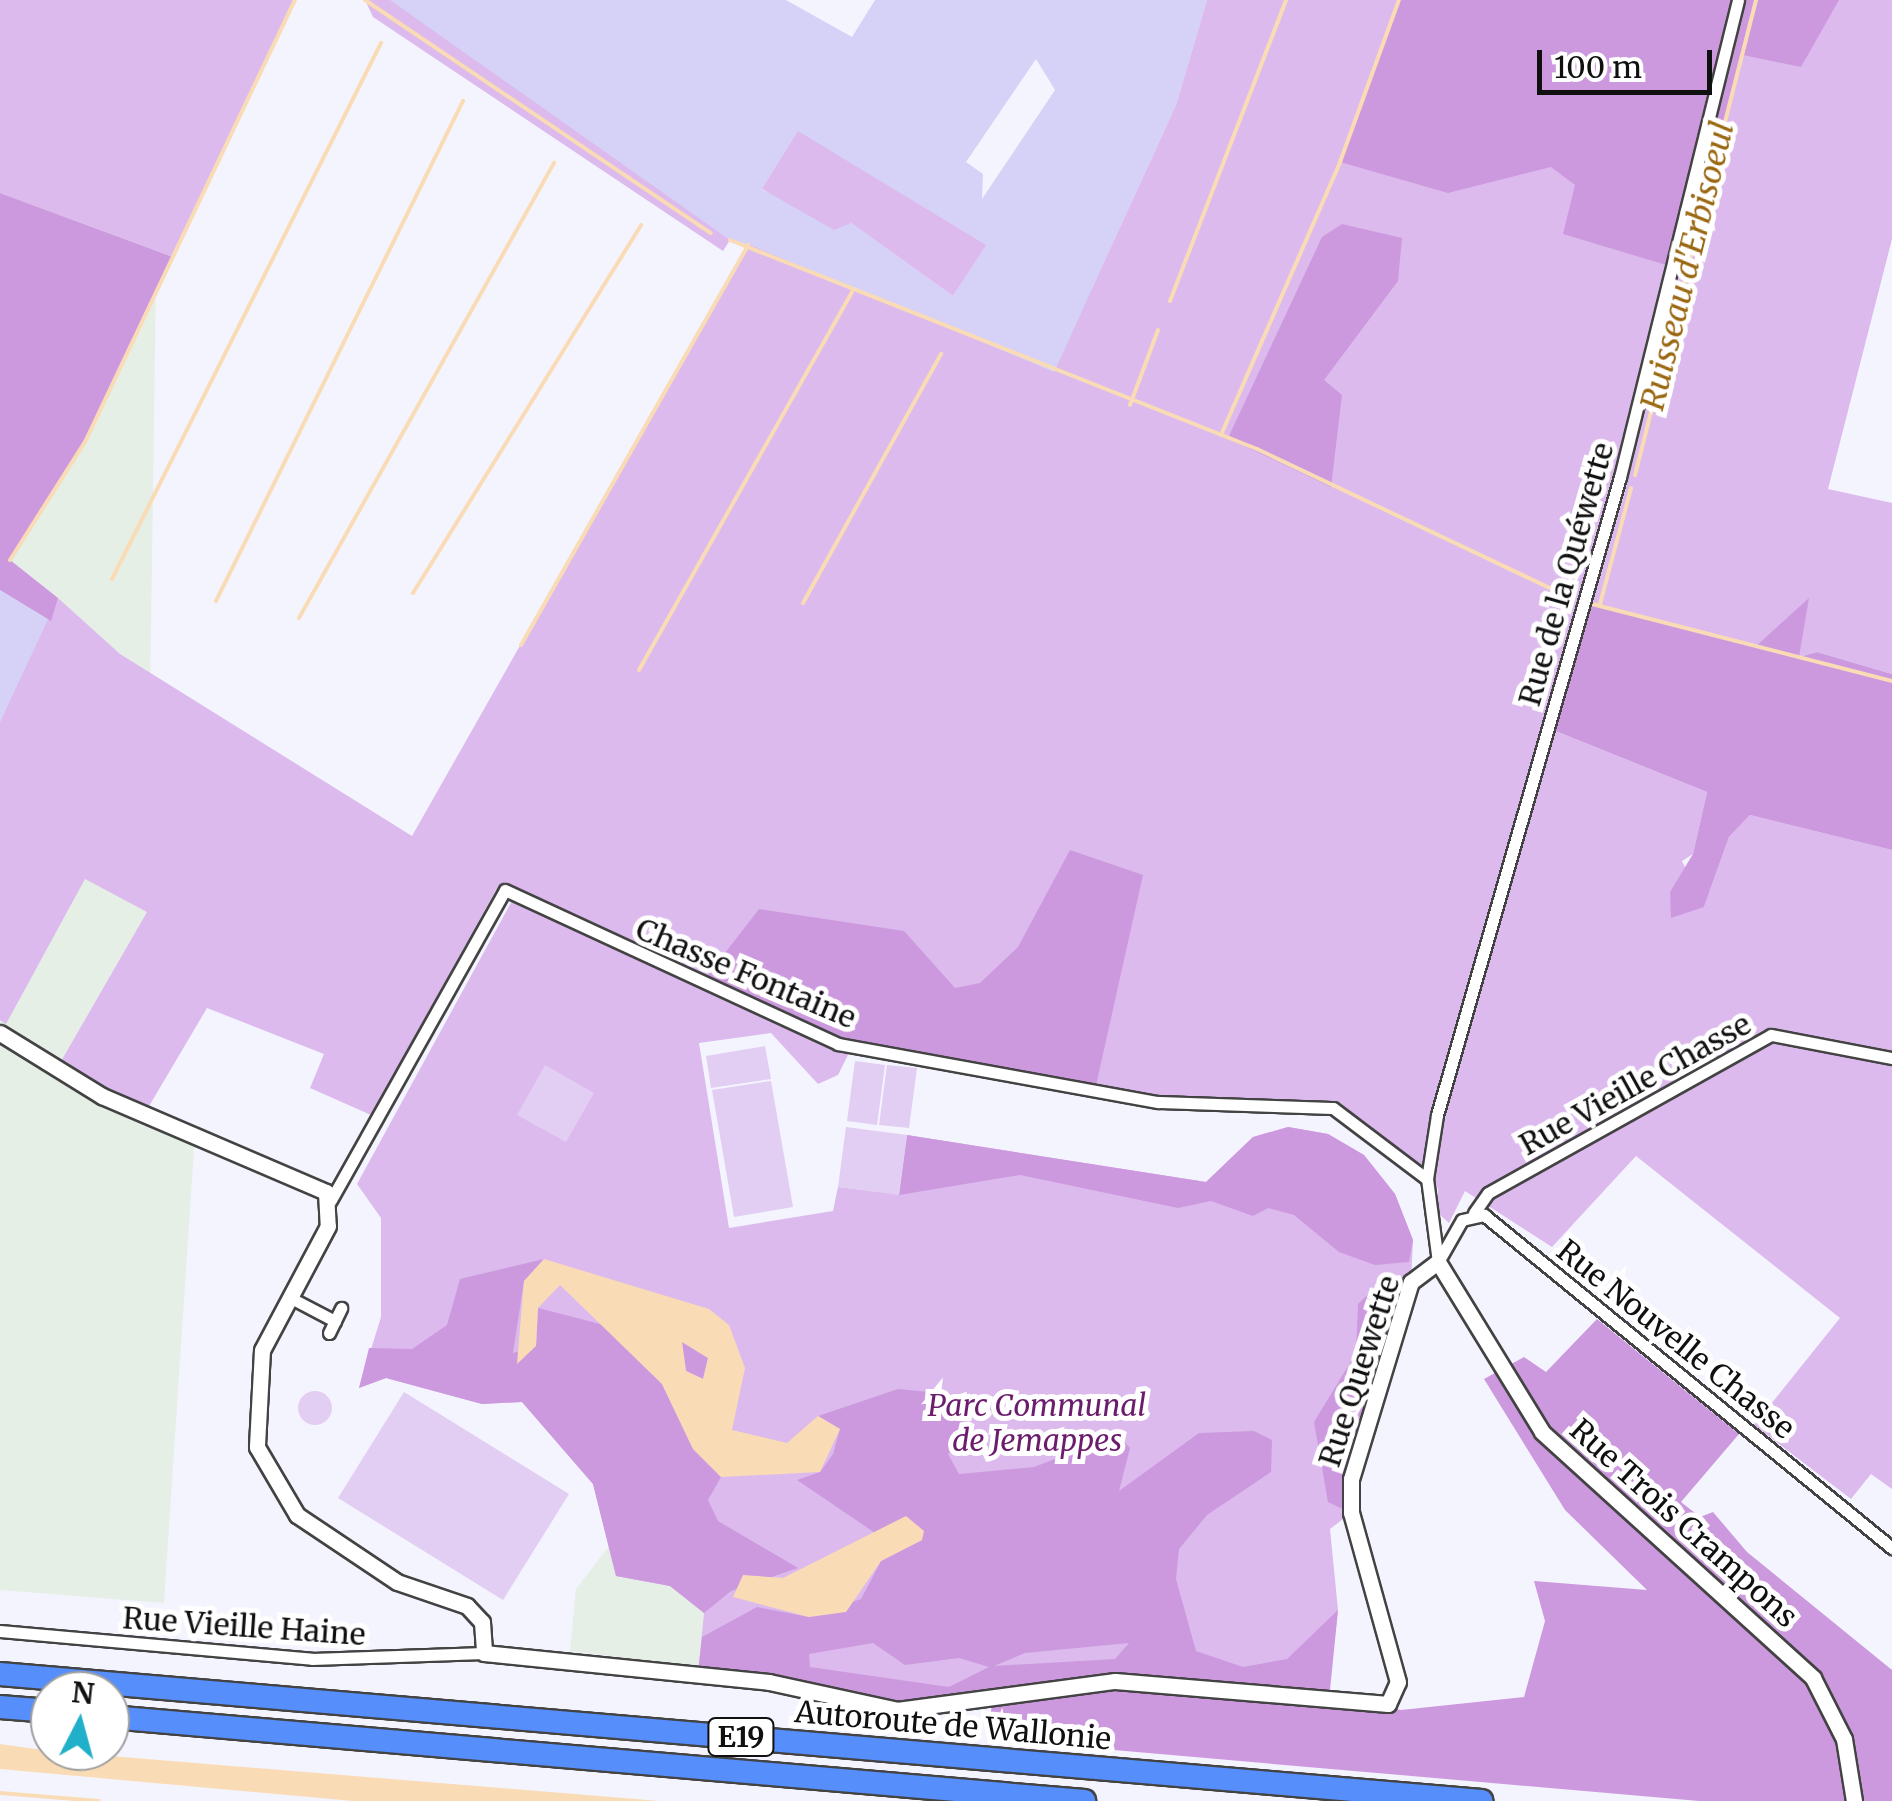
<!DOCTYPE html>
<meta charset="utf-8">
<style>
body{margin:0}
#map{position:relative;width:1892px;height:1801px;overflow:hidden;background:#f4f4ff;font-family:Merriweather,serif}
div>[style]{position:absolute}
.industrial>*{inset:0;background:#e5efe6}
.farmland>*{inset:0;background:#d6d2f7}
.green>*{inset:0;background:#dcbaed}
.forest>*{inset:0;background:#cc99de}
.pitch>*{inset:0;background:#e2cdf3}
.round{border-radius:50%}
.water>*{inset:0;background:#f9dcb6}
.stream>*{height:4px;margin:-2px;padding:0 2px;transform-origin:2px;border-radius:2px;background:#f9dcb6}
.roads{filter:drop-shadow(2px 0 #434343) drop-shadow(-2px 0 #434343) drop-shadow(0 2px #434343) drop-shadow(0 -2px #434343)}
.minor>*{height:11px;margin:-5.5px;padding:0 5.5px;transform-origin:5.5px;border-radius:5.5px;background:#fff}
.tertiary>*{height:15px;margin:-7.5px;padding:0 7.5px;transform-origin:7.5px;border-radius:7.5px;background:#fff}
.motorway>*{height:22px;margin:-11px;padding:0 11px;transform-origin:11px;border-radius:11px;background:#568ffb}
span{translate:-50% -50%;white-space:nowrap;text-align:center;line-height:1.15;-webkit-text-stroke:10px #fff;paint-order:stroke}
.shield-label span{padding:2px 8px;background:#fff;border:2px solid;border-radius:8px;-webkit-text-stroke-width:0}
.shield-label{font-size:28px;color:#101010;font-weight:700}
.street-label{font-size:30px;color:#101010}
.park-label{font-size:30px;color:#6c1c6d;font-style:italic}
.water-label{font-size:32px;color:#9b6812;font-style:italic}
.north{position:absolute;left:30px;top:1671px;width:100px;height:100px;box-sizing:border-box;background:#fff;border:2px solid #9f9f9f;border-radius:50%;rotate:6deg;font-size:28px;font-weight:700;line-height:40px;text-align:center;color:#101010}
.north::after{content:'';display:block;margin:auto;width:35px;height:45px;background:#20b0c9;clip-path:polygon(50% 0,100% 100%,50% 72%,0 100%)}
.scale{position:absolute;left:1537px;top:50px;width:175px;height:45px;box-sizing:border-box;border:5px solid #101010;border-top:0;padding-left:12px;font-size:30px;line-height:35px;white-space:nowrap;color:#101010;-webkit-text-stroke:8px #fff;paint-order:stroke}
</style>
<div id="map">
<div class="industrial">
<div style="clip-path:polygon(0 0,160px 0,147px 912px,64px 1057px,145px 1113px,195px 1134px,164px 1603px,0 1590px)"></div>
<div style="clip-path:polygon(609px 1546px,616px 1576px,670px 1586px,704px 1613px,699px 1667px,570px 1651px,576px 1589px)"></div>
</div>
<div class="farmland">
<div style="clip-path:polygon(evenodd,377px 0,786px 0,852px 37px,875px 0,1207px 0,1176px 105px,1054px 373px,730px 240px,377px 0,1036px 59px,1055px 90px,982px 199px,983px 174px,966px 162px,1036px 59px,377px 0,798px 132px,985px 245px,953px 296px,851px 223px,762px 190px,798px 132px)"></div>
<div style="clip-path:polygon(0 590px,51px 621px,0 722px)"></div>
</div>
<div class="green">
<div style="clip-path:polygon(0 0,295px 0,173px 257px,0 193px)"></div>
<div style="clip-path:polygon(365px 0,390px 0,730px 240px,723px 251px,373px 17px)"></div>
<div style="clip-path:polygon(1207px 0,1892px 0,1892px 239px,1828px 489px,1892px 503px,1892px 674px,1817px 652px,1798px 657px,1808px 600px,1757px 645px,1592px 604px,1628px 480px,1621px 477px,1548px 728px,1707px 792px,1693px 854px,1682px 861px,1704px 907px,1729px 837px,1750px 815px,1892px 850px,1892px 1489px,1871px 1474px,1851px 1499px,1754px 1425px,1840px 1318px,1636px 1156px,1552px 1247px,1465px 1191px,1449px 1223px,1438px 1213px,1438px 1188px,1348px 1113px,1196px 1104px,852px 1047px,838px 1075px,818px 1084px,771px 1033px,699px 1043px,729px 1228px,833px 1211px,838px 1187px,899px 1194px,907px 1135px,1206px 1182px,1253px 1137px,1288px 1127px,1328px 1134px,1364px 1155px,1395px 1194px,1413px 1240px,1411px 1282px,1351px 1479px,1351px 1513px,1330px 1529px,1338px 1610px,1328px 1699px,949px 1701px,698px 1673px,704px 1613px,670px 1586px,616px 1576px,593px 1484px,522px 1402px,482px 1404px,386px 1378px,359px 1388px,381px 1317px,381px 1218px,357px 1184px,513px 899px,496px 890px,371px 1115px,310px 1088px,324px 1054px,207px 1008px,145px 1113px,56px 1070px,147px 912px,85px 879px,6px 1024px,0 1020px,0 722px,58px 598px,120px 654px,412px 836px,748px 244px,1054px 372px,1176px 105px)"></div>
<div style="clip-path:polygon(798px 131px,986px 245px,953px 296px,851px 223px,834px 230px,762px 189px)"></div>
</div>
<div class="forest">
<div style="clip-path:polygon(1399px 0,1839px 0,1801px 67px,1743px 55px,1683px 270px,1563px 234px,1575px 185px,1551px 167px,1448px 193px,1340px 162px)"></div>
<div style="clip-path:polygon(0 193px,173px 257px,85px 442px,10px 560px,58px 598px,51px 621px,0 590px)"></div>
<div style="clip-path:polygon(1342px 224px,1402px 238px,1398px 281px,1324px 380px,1342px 395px,1331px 487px,1228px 438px,1322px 237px)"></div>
<div style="clip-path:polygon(1809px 598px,1799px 657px,1817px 652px,1892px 674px,1892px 850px,1750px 815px,1729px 837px,1704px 907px,1671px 918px,1670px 892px,1693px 854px,1707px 792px,1548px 728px,1585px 602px,1757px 645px)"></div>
<div style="clip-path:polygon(1070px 850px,1143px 875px,1095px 1090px,838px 1044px,701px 984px,759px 909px,904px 931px,955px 988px,980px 983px,1018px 947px)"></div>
<div style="clip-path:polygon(1288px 1127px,1328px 1134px,1364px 1155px,1395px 1194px,1413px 1240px,1409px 1262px,1375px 1265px,1339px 1252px,1294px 1215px,1268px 1208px,1253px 1216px,1211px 1201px,1178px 1208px,1020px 1175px,899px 1195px,907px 1135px,1206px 1182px,1253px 1137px)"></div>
<div style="clip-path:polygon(544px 1259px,524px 1281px,513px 1353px,536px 1346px,538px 1308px,604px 1325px,662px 1384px,693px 1449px,721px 1477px,708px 1500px,718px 1521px,798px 1568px,731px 1591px,704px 1613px,670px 1586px,616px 1576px,593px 1484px,522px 1402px,482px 1404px,386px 1378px,359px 1388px,369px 1348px,412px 1349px,447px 1325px,460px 1279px)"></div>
<div style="clip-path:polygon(1386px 1277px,1411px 1282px,1351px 1479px,1351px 1513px,1328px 1502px,1314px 1422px,1356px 1353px,1358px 1304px)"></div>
<div style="clip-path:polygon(evenodd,1597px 1319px,1739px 1434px,1681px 1502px,1700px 1517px,1713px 1512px,1747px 1552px,1892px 1670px,1892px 1801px,1699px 1801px,987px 1739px,993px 1697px,1117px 1678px,897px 1707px,698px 1673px,702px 1637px,757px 1607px,809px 1617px,861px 1599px,881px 1561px,922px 1540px,893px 1526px,878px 1535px,797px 1480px,820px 1472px,833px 1454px,840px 1429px,818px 1416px,898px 1389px,940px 1393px,971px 1433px,948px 1454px,959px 1474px,1034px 1467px,1118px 1435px,1130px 1448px,1119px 1491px,1199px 1433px,1254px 1431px,1272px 1440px,1271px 1472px,1207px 1515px,1179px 1549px,1176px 1579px,1196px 1651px,1243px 1667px,1287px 1659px,1338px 1610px,1329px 1700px,1401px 1710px,1524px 1697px,1545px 1621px,1534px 1581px,1647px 1590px,1565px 1510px,1484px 1379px,1524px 1357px,1546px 1372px,1597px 1319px,873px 1643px,905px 1665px,959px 1658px,989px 1667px,949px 1687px,810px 1667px,809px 1654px,873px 1643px,1597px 1319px,1129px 1643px,1115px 1659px,994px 1666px,1025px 1653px,1129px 1643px)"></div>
<div style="clip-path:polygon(682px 1342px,708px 1358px,703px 1379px,686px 1371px)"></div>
</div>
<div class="pitch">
<div style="clip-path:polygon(765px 1046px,771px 1079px,711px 1088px,706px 1056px)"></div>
<div style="clip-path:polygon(855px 1061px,885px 1065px,877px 1125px,847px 1121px)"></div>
<div style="clip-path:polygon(545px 1065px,594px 1093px,566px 1142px,517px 1115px)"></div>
<div style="clip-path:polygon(887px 1065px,917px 1068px,909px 1128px,879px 1125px)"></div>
<div style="clip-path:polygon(771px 1081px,793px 1207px,734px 1217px,712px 1090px)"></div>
<div style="clip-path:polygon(846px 1127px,907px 1135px,899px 1195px,838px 1187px)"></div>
<div class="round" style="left:298px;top:1391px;width:34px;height:34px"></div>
<div style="clip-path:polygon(404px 1392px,569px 1494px,503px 1600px,338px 1498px)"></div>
</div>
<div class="water">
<div style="clip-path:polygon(evenodd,544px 1259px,709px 1309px,729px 1325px,745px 1368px,732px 1430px,787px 1443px,818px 1416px,840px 1429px,820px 1472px,721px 1477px,693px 1449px,662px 1384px,560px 1285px,538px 1308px,536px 1346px,517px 1364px,524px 1281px,544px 1259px,682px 1342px,708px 1358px,703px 1379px,686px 1371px,682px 1342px)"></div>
<div style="clip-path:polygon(906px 1516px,924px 1531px,922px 1540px,881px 1561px,846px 1612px,809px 1617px,733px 1597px,743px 1575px,783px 1578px)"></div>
<div style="clip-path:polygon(0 1744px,50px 1751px,660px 1801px,353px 1801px,0 1769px)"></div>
</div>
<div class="stream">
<div style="left:365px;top:0;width:417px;rotate:34deg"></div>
<div style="left:730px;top:240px;width:567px;rotate:21.63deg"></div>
<div style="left:1257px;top:449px;width:345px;rotate:25.4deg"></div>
<div style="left:1170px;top:301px;width:323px;rotate:-68.9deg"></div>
<div style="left:1130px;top:405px;width:80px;rotate:-69.5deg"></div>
<div style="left:1221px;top:435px;width:298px;rotate:-66.4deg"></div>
<div style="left:1340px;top:162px;width:172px;rotate:-70deg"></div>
<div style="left:1635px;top:475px;width:490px;rotate:-75.7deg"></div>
<div style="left:10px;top:560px;width:140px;rotate:-57.6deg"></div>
<div style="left:85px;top:442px;width:489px;rotate:-64.6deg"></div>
<div style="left:112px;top:579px;width:600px;rotate:-63.35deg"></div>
<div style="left:413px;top:593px;width:433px;rotate:-58.2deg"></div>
<div style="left:216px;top:601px;width:558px;rotate:-63.71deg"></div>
<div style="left:803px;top:603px;width:285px;rotate:-61deg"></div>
<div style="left:1592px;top:604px;width:310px;rotate:14.4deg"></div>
<div style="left:1600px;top:604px;width:120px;rotate:-75deg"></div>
<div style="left:299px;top:618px;width:522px;rotate:-60.73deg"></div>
<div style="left:521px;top:645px;width:460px;rotate:-60.4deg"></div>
<div style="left:639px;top:670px;width:434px;rotate:-60.6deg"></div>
<div style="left:0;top:1793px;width:99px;rotate:4.6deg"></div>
</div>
<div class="roads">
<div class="minor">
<div style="left:331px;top:1200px;width:355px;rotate:-60.7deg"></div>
<div style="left:505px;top:890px;width:367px;rotate:24.8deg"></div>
<div style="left:838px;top:1044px;width:325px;rotate:10.3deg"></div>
<div style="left:1158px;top:1102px;width:175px;rotate:2deg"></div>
<div style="left:1333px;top:1108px;width:118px;rotate:37.1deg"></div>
<div style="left:1474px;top:1213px;width:24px;rotate:-55deg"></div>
<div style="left:1488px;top:1193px;width:324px;rotate:-29.2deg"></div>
<div style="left:1771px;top:1035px;width:123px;rotate:10.8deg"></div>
<div style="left:1438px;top:1262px;width:84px;rotate:-97.5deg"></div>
<div style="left:1427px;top:1179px;width:65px;rotate:-81.1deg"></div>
<div style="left:1437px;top:1115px;width:664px;rotate:-74deg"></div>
<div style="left:1620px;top:477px;width:491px;rotate:-76.1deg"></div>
<div style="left:1438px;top:1262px;width:48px;rotate:-60.3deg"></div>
<div style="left:1462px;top:1220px;width:23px;rotate:-13deg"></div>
<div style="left:1484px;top:1215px;width:527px;rotate:39.22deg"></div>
<div style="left:289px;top:1297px;width:52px;rotate:27.6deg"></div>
<div style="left:329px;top:1333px;width:28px;rotate:-64deg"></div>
<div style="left:0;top:1631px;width:313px;rotate:5.1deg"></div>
<div style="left:312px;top:1659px;width:172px;rotate:-2deg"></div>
</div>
<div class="tertiary">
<div style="left:0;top:1033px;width:120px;rotate:31.7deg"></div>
<div style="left:102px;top:1096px;width:244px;rotate:23.2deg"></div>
<div style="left:326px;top:1192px;width:34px;rotate:87deg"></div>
<div style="left:328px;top:1226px;width:140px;rotate:118deg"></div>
<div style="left:262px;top:1350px;width:97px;rotate:93deg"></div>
<div style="left:257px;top:1447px;width:79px;rotate:59.5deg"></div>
<div style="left:297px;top:1515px;width:120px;rotate:33.8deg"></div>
<div style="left:397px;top:1582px;width:74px;rotate:18.9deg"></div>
<div style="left:467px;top:1606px;width:22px;rotate:47deg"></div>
<div style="left:482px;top:1622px;width:31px;rotate:86deg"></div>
<div style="left:484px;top:1653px;width:286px;rotate:5.8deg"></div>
<div style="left:769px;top:1682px;width:131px;rotate:12.3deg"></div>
<div style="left:897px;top:1710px;width:220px;rotate:-7.6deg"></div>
<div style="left:1115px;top:1681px;width:274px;rotate:4.8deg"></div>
<div style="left:1388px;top:1704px;width:24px;rotate:-66deg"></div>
<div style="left:1398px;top:1682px;width:175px;rotate:-105.5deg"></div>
<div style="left:1351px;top:1513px;width:34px;rotate:-90deg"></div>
<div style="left:1351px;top:1479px;width:206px;rotate:-73.1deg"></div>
<div style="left:1411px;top:1282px;width:34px;rotate:-37deg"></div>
<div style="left:1438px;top:1262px;width:199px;rotate:58.5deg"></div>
<div style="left:1542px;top:1432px;width:366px;rotate:42.2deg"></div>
<div style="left:1813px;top:1678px;width:68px;rotate:63.1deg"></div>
<div style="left:1844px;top:1739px;width:63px;rotate:80.8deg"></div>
</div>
<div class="motorway">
<div style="left:0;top:1674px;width:1487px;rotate:4.9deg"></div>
<div style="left:0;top:1707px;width:50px;rotate:4.6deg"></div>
<div style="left:110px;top:1717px;width:978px;rotate:4.93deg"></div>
</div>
</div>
<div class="shield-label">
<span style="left:741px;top:1737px">E19</span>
</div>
<div class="street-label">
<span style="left:1566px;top:574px;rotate:-74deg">Rue de la Quéwette</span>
<span style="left:746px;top:973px;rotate:23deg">Chasse Fontaine</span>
<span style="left:1635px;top:1084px;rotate:-29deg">Rue Vieille Chasse</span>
<span style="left:1676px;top:1339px;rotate:39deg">Rue Nouvelle Chasse</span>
<span style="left:1359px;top:1371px;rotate:-72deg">Rue Quewette</span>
<span style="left:1684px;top:1523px;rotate:42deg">Rue Trois Crampons</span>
<span style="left:244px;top:1626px;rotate:4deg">Rue Vieille Haine</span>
<span style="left:953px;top:1725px;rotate:5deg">Autoroute de Wallonie</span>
</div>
<div class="park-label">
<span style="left:1037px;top:1422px">Parc Communal<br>de Jemappes</span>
</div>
<div class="water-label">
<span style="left:1688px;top:266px;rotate:-76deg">Ruisseau d'Erbisoeul</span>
</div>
<div class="north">N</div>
<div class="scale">100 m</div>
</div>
